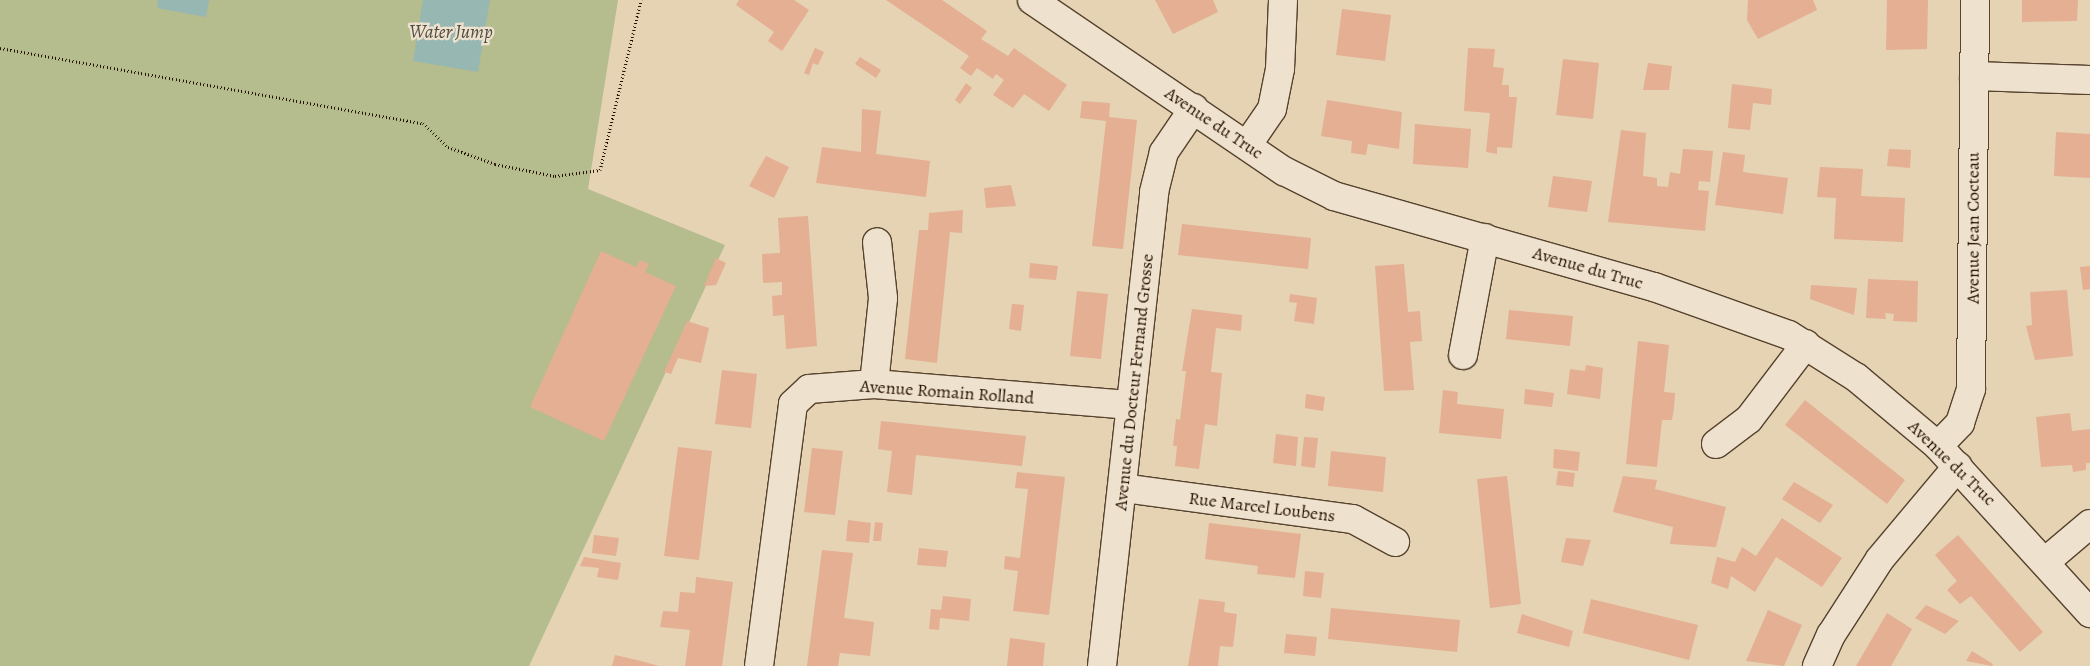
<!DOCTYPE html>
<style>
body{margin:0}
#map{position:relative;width:2090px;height:666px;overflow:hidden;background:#e5d3b4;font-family:Alegreya,serif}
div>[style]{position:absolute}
.green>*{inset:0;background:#b5bc8d}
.water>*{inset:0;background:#97b7b3}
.building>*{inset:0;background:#e4af92}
.path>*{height:3px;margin-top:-1.5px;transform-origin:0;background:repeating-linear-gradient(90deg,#261200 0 1px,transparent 0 3.5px)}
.roads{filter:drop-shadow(1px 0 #56422d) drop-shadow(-1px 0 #56422d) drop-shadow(0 1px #56422d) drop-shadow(0 -1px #56422d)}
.minor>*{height:28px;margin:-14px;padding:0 14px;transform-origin:14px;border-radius:14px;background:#eee2ce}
span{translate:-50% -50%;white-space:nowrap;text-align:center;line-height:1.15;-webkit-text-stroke:4.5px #eee2ce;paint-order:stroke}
.street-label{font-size:18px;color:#261200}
.water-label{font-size:19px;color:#4e4c3f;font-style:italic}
</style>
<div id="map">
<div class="green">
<div style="clip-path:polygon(0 0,618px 0,588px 189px,725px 245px,529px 666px,0 666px)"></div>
</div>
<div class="water">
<div style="clip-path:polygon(158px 0,209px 0,206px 17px,157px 8px)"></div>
<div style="clip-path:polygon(423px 0,490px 0,478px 72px,413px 61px)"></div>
</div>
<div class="building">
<div style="clip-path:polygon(739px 0,794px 0,809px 10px,782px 51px,768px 41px,774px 32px,736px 5px)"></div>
<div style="clip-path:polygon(886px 0,942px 0,987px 31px,981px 39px,1008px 56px,1014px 48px,1067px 85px,1049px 111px,1024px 94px,1013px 108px,993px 95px,1004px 80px,996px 74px,993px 79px,977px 68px,971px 76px,960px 68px,969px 56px)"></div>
<div style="clip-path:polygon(1155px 0,1213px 0,1218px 12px,1173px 34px)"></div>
<div style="clip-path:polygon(1748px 0,1813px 0,1817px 10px,1758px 39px,1747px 20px)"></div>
<div style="clip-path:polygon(1887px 0,1928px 0,1927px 49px,1886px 50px)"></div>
<div style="clip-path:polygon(2022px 0,2078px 0,2077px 21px,2022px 22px)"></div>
<div style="clip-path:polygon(1342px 9px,1391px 15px,1385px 61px,1336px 55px)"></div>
<div style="clip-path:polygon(815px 48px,824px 52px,818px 65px,813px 63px,809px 75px,804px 73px)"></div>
<div style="clip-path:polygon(1468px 48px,1495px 49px,1493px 67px,1504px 68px,1502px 85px,1509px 85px,1509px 97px,1517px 97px,1512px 148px,1497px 147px,1497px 154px,1486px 152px,1490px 113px,1464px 111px)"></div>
<div style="clip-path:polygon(860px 57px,881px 70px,876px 78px,855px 64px)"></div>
<div style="clip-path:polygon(1563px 59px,1599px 63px,1593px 119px,1556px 115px)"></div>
<div style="clip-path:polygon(1648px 63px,1672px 66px,1669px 90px,1643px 90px)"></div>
<div style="clip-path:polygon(966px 83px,972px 88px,960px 104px,955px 100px)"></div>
<div style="clip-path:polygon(1732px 84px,1772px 89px,1771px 105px,1753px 103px,1750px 130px,1728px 128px)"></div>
<div style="clip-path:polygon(1327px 100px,1402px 112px,1399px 149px,1368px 144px,1366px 155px,1351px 153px,1352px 141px,1321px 136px)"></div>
<div style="clip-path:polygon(1082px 101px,1110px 103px,1109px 117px,1137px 120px,1123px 249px,1092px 246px,1106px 121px,1080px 118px)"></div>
<div style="clip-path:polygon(862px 109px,881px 111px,876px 154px,930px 161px,926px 197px,816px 183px,822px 147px,861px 152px)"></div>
<div style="clip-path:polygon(1415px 124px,1471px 129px,1468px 168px,1413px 164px)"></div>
<div style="clip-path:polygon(1621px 130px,1646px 133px,1643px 176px,1657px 178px,1657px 186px,1668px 187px,1670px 172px,1680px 174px,1683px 149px,1713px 151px,1710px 182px,1699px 181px,1698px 190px,1709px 191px,1705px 231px,1608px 222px)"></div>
<div style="clip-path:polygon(2056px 132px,2090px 134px,2090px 178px,2054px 176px)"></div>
<div style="clip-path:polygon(1889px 149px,1911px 150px,1910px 168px,1887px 166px)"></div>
<div style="clip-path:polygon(1723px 152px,1745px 155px,1743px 172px,1788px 178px,1783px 214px,1715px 205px)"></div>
<div style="clip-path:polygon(766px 156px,789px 167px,774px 198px,749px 186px)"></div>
<div style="clip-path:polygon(1820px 167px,1863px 169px,1861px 196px,1905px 198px,1903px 242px,1834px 239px,1836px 198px,1817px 197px)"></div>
<div style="clip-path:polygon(1553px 176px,1592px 181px,1587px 212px,1548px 207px)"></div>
<div style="clip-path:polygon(1011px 185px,1016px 206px,986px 208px,984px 188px)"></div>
<div style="clip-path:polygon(963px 210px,962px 233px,950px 232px,937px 363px,905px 359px,919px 230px,928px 230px,929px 213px)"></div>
<div style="clip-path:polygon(808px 216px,817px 346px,786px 349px,784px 315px,773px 316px,772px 296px,782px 295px,782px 282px,763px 283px,762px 254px,780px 253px,778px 218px)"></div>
<div style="clip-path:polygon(1182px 224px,1311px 238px,1308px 269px,1178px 255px)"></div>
<div style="clip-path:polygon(601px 251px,636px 267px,640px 260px,649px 264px,645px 272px,676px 286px,604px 441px,530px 407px)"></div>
<div style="clip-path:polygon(716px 258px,726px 263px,716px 285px,704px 286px)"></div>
<div style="clip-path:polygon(1030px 263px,1058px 266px,1056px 280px,1029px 278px)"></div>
<div style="clip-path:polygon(1404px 264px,1408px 312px,1420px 311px,1422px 341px,1410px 342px,1414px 390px,1384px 391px,1375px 266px)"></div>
<div style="clip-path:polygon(2090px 266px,2090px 289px,2083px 290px,2080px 267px)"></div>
<div style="clip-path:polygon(1868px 279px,1918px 281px,1917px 322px,1893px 321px,1894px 314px,1885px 313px,1886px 319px,1866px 318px)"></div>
<div style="clip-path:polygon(1811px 285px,1857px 288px,1854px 315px,1810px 299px)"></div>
<div style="clip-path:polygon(2067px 290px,2073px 356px,2035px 360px,2026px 326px,2032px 325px,2030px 292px)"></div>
<div style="clip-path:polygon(1077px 291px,1108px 294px,1101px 359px,1070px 356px)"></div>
<div style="clip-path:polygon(1290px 294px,1317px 298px,1314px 324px,1294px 321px,1297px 303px,1289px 302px)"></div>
<div style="clip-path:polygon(1012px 304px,1024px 305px,1021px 331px,1009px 329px)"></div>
<div style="clip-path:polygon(1192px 309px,1242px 315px,1241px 331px,1216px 328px,1211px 372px,1222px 373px,1217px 426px,1205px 424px,1199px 469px,1175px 466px,1177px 446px,1173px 446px,1176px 419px,1180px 420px,1186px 371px,1182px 371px)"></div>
<div style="clip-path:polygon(1509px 310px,1573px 316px,1570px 346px,1506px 339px)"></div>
<div style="clip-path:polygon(687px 321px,709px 328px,701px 363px,678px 358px,671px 374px,664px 372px)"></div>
<div style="clip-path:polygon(1638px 341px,1669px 345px,1664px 392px,1675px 393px,1674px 408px,1672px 420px,1662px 420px,1657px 467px,1626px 464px)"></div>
<div style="clip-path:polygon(1586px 365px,1603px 368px,1600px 399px,1567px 394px,1570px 369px,1585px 371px)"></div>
<div style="clip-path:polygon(722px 370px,757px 374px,751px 428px,715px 424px)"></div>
<div style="clip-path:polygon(1525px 389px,1554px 393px,1552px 407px,1524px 404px)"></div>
<div style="clip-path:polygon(1443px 390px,1458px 392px,1457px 404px,1504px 409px,1501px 439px,1439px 433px)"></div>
<div style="clip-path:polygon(1306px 394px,1325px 397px,1323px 411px,1305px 408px)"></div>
<div style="clip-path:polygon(1805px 400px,1905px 480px,1887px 504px,1785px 425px)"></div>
<div style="clip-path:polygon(2070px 413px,2072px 431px,2090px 429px,2090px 463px,2086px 463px,2086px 470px,2073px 472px,2072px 465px,2041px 467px,2036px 417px)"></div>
<div style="clip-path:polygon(881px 421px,1026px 436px,1022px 466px,916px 455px,912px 495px,887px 492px,892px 451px,878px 449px)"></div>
<div style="clip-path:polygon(1276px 434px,1298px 437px,1296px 466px,1273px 463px)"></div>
<div style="clip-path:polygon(1304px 437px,1318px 438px,1315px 468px,1301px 466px)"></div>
<div style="clip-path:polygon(678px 447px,712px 451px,699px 560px,664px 556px)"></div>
<div style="clip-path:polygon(812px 448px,843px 451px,835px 515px,804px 512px)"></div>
<div style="clip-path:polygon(1554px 449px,1580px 452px,1578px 471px,1553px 468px)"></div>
<div style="clip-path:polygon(1331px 451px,1386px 457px,1383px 492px,1328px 486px)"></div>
<div style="clip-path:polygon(1558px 471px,1575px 473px,1573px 487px,1556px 485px)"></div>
<div style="clip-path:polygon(1017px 472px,1065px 477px,1049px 615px,1013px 611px,1018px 571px,1004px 569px,1005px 556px,1020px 558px,1028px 489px,1015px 488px)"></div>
<div style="clip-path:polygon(1507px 476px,1521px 604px,1490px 608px,1477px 479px)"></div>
<div style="clip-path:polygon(1623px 476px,1657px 480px,1655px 489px,1726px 507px,1716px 547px,1670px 544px,1673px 527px,1613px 512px)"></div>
<div style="clip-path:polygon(1794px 482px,1833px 505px,1820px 523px,1782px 499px)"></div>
<div style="clip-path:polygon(1782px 518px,1842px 558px,1822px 587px,1776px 557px,1755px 592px,1731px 576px,1728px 589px,1711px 583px,1717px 557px,1735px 562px,1742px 547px,1756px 556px)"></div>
<div style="clip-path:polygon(848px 520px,871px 523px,869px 543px,846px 541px)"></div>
<div style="clip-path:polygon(875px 522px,883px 523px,881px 541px,873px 541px)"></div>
<div style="clip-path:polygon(1209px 523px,1301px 534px,1295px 578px,1257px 574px,1258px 566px,1205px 559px)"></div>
<div style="clip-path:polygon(594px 535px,619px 538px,616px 556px,592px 553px)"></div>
<div style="clip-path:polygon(1958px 535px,2043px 632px,2020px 652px,1971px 596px,1960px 604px,1947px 590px,1957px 581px,1935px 555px)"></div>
<div style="clip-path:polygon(1566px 538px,1591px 540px,1583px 566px,1561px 562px)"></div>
<div style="clip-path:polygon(919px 548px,948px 551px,946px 567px,917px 565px)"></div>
<div style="clip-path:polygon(822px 550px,853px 553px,844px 618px,874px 622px,870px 656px,840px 653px,838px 666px,807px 666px)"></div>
<div style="clip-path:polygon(584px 557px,621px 563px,618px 580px,597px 577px,599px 568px,580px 566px)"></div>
<div style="clip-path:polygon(1305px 571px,1324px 573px,1321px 598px,1303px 596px)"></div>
<div style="clip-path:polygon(696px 577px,733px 582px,722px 666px,685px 666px,690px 630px,660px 627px,663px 611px,678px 612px,680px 592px,695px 593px)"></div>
<div style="clip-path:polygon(943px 596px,971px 599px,969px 621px,940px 618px,939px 630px,929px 629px,931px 609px,941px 610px)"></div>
<div style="clip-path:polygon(1199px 599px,1225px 602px,1224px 612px,1237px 614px,1233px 647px,1220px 646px,1218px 666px,1188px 666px)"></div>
<div style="clip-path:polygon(1591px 599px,1698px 625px,1689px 660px,1583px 633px)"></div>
<div style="clip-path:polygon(1926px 605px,1959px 621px,1945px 634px,1915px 618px)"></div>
<div style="clip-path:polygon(1331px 608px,1460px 620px,1457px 652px,1328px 639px)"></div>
<div style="clip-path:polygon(1768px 610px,1802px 625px,1784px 666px,1746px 661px)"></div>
<div style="clip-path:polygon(1887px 613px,1912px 629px,1891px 666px,1856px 666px)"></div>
<div style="clip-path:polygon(1522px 614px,1573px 631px,1569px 647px,1517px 633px)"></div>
<div style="clip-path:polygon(1286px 634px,1317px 637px,1315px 656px,1284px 653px)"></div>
<div style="clip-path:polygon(1010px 638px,1045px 643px,1043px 666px,1007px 666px)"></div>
<div style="clip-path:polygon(1972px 651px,1993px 664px,1992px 666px,1966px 661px)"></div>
<div style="clip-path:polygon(615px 655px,641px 661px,659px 666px,612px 666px)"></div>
</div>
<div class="path">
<div style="left:0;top:48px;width:430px;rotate:10.1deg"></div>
<div style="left:423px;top:123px;width:35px;rotate:44deg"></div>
<div style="left:448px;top:147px;width:50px;rotate:19.9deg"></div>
<div style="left:495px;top:164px;width:61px;rotate:11.3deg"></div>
<div style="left:555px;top:176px;width:45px;rotate:-7.6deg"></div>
<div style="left:600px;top:170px;width:175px;rotate:-76.4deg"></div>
</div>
<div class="roads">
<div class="minor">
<div style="left:1032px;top:0;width:305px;rotate:34.2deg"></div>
<div style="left:1284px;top:171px;width:56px;rotate:26.6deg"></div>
<div style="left:1334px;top:196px;width:333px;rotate:15.9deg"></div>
<div style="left:1654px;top:287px;width:143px;rotate:19.6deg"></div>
<div style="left:1789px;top:335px;width:80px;rotate:32.3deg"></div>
<div style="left:1857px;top:378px;width:106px;rotate:40deg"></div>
<div style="left:1938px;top:446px;width:226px;rotate:47.7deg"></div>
<div style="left:1974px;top:76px;width:116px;rotate:2deg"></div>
<div style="left:1248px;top:144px;width:42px;rotate:-55.6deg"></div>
<div style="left:1272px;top:109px;width:41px;rotate:-78.7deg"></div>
<div style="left:1280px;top:69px;width:69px;rotate:-87.5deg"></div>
<div style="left:1463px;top:355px;width:119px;rotate:-79.4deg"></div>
<div style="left:874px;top:384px;width:86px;rotate:-84deg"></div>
<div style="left:883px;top:298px;width:56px;rotate:-96.1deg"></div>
<div style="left:1716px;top:444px;width:41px;rotate:-37.1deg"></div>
<div style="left:1749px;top:419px;width:94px;rotate:-52.8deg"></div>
<div style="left:1938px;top:446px;width:32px;rotate:-46deg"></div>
<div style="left:1960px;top:423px;width:36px;rotate:-72deg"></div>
<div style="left:1971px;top:389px;width:389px;rotate:-89.4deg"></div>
<div style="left:1123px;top:488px;width:232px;rotate:7.7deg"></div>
<div style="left:1353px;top:519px;width:48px;rotate:28.7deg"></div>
<div style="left:2045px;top:562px;width:59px;rotate:-40.2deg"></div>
<div style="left:759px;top:666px;width:264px;rotate:-82.6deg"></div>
<div style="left:793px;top:404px;width:22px;rotate:-43deg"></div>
<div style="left:809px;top:389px;width:65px;rotate:-4.4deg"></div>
<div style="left:874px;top:384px;width:258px;rotate:4.7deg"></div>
<div style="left:1102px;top:666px;width:477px;rotate:-83.7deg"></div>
<div style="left:1154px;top:192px;width:41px;rotate:-76deg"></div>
<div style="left:1164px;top:152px;width:53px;rotate:-55.7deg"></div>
<div style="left:1817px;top:666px;width:34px;rotate:-66deg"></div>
<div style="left:1831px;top:635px;width:90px;rotate:-57.2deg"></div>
<div style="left:1880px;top:559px;width:121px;rotate:-50deg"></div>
</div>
</div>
<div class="street-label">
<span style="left:1214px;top:123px;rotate:34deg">Avenue du Truc</span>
<span style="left:1973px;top:228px;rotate:-90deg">Avenue Jean Cocteau</span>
<span style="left:1588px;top:268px;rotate:16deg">Avenue du Truc</span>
<span style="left:1134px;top:382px;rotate:-84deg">Avenue du Docteur Fernand Grosse</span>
<span style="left:947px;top:392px;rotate:4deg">Avenue Romain Rolland</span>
<span style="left:1952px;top:463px;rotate:44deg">Avenue du Truc</span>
<span style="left:1262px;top:507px;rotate:7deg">Rue Marcel Loubens</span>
</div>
<div class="water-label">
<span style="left:451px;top:33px">Water Jump</span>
</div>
</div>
